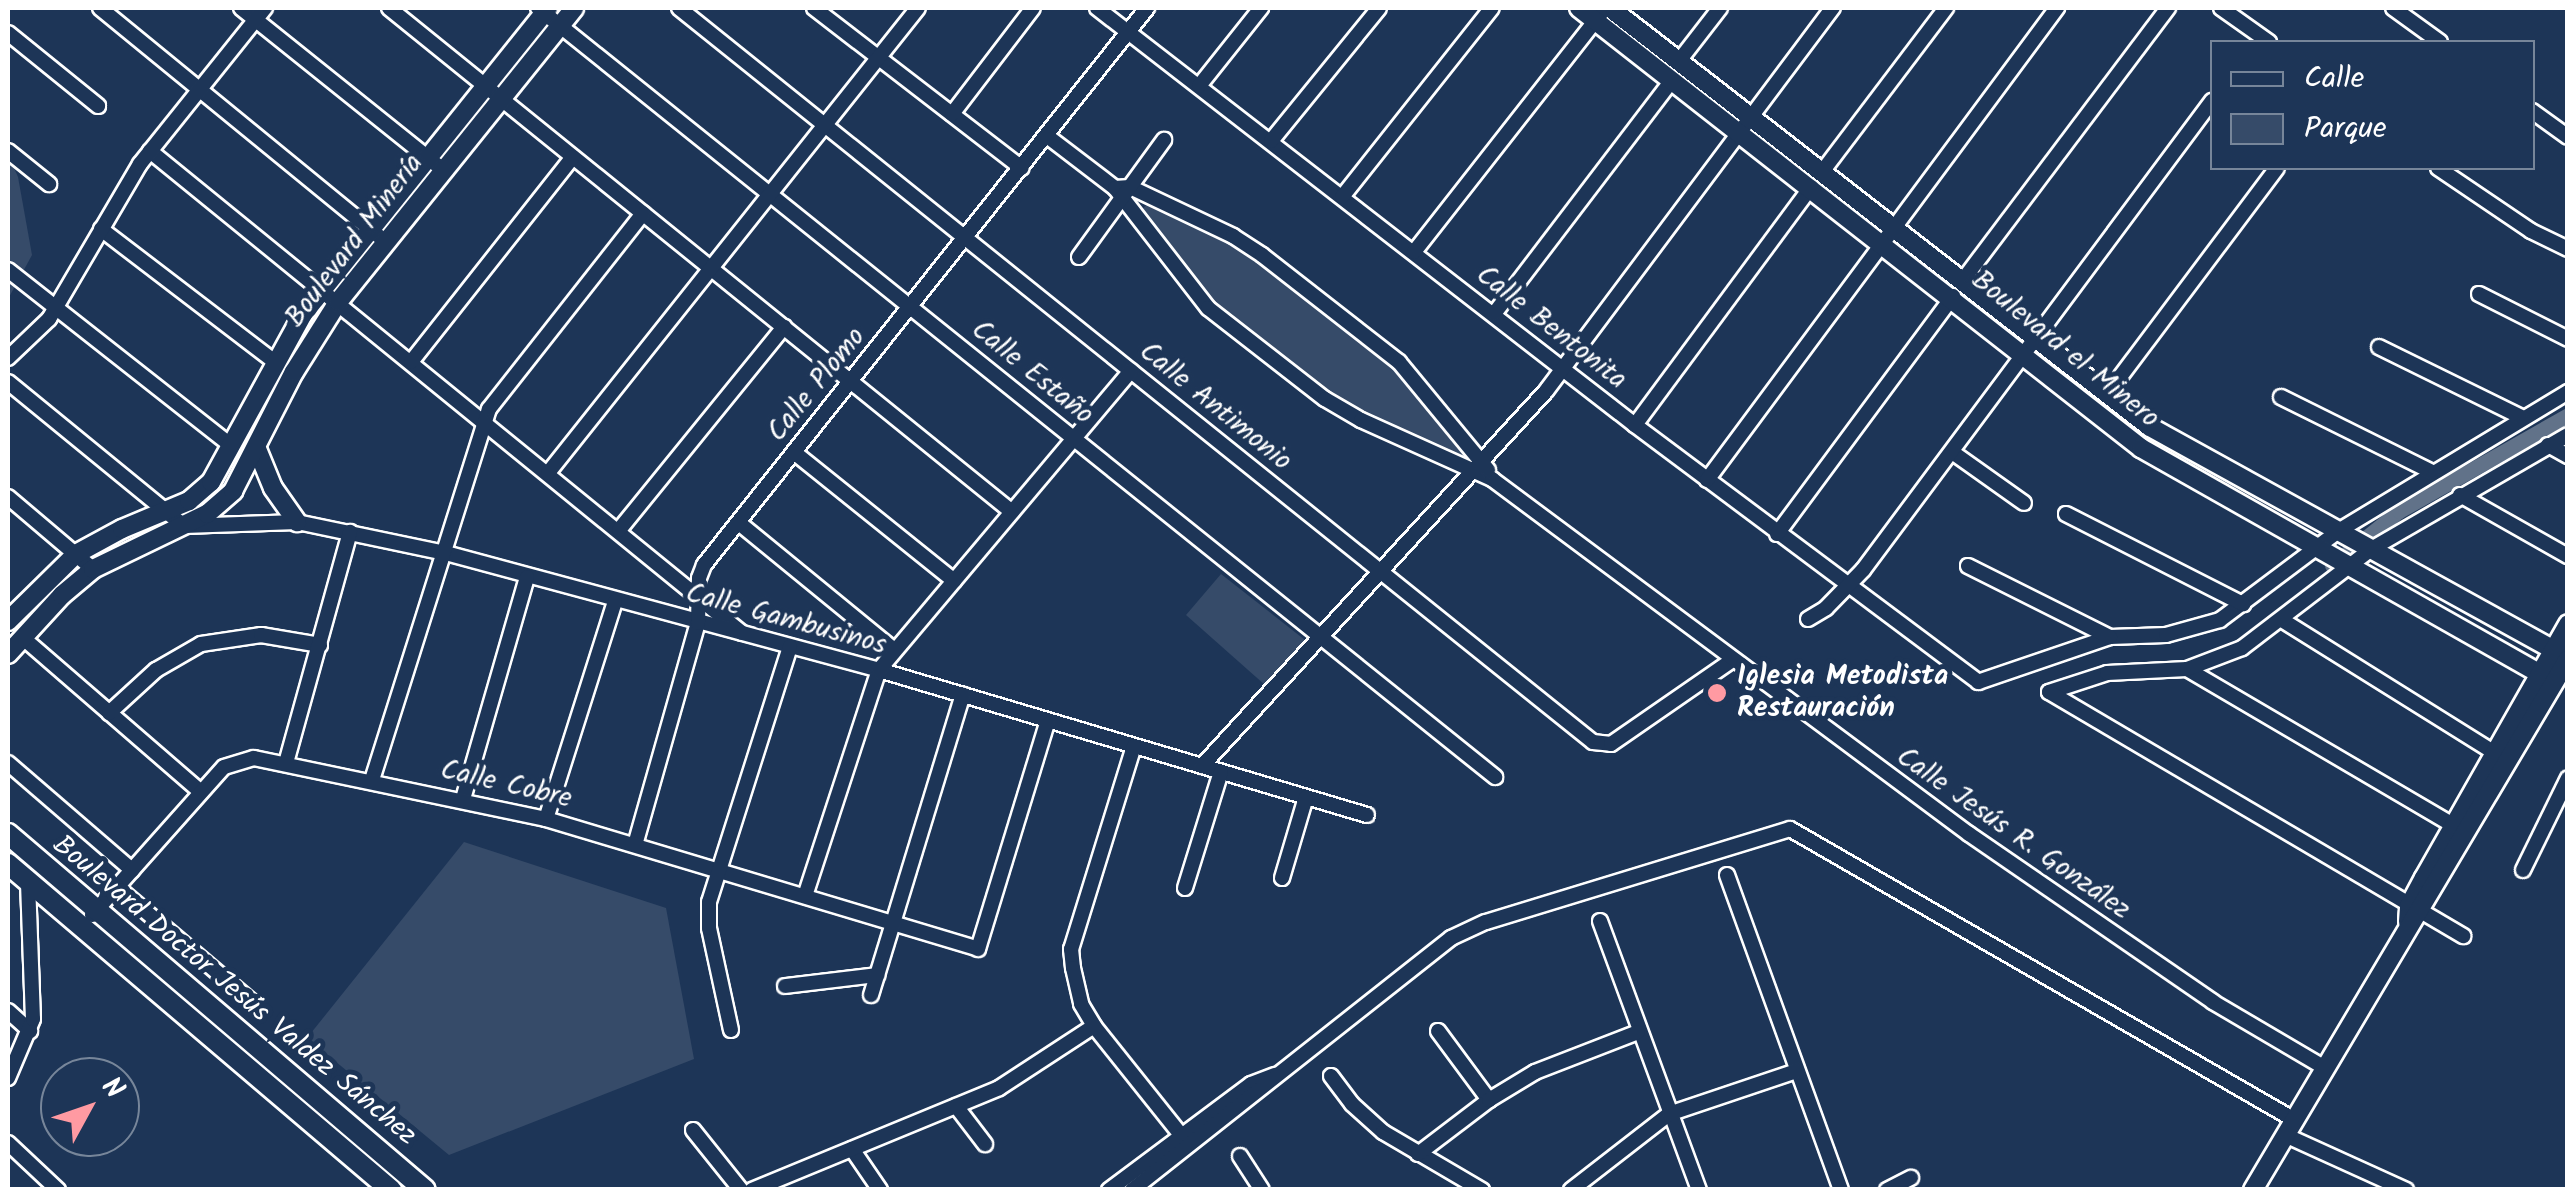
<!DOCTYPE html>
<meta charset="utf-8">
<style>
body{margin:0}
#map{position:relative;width:2575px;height:1197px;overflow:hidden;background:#1d3557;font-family:Kalam,sans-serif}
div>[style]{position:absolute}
.green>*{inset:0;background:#364b69}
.canal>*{height:15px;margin:-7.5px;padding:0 7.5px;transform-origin:7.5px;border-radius:7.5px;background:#617289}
.roads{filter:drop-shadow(2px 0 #fff) drop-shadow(-2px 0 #fff) drop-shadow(0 2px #fff) drop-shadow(0 -2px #fff)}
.minor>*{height:14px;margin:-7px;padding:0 7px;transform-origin:7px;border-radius:7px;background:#1d3557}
.tertiary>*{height:18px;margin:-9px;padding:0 9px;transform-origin:9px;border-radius:9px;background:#1d3557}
.secondary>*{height:20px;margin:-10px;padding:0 10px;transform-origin:10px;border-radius:10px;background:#1d3557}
.dots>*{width:28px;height:28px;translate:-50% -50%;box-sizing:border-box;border:5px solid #1d3557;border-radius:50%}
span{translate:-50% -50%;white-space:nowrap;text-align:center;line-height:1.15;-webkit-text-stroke:10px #1d3557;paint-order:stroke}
.street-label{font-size:28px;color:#fff}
.poi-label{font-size:28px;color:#fff;font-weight:700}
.left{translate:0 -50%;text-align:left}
.frame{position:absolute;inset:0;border:10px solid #fff;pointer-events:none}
.legend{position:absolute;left:2210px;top:40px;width:325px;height:130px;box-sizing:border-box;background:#1d3557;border:2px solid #77869a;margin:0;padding:12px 18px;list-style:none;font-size:30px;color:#fff}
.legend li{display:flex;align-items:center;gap:20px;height:50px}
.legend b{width:50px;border:2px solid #77869a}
.north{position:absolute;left:40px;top:1057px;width:100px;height:100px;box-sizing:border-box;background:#1d3557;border:2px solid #77869a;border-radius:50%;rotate:50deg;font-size:28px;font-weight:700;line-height:40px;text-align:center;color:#fff}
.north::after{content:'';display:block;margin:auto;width:35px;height:45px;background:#ff9aa2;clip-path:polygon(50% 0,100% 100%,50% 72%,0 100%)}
</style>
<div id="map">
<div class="green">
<div style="clip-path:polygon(8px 154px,18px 177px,32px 255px,8px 299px)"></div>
<div style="clip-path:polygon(1149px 202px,1235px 241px,1396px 362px,1467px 446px,1463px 461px,1348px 407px,1206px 298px,1139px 213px)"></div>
<div style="clip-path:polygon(1221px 574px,1305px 640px,1265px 685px,1186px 615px)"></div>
<div style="clip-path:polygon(464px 842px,666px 908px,694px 1059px,449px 1155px,307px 1038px)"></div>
</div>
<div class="canal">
<div style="left:2332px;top:565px;width:86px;rotate:-38.9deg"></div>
<div style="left:2399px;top:511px;width:194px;rotate:-29.6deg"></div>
</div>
<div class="roads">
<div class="minor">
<div style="left:100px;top:8px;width:370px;rotate:39.3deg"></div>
<div style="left:241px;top:8px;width:259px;rotate:38.7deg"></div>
<div style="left:389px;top:8px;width:801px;rotate:38.97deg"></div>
<div style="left:538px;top:8px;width:1228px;rotate:38.78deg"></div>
<div style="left:679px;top:8px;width:1172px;rotate:38.77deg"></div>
<div style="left:1593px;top:742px;width:18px;rotate:6deg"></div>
<div style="left:1611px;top:744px;width:146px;rotate:-34.7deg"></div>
<div style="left:814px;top:8px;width:262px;rotate:37.6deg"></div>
<div style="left:1097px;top:8px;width:681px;rotate:37.78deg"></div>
<div style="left:1635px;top:425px;width:429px;rotate:36.8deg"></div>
<div style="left:1978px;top:682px;width:139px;rotate:-18.8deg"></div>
<div style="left:2110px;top:637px;width:56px;rotate:-2deg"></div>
<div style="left:2166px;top:635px;width:56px;rotate:-15.5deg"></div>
<div style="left:2220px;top:620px;width:150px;rotate:-36.9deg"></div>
<div style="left:2340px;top:530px;width:267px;rotate:-31.2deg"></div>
<div style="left:2221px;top:8px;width:59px;rotate:35.3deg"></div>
<div style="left:2393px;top:8px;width:58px;rotate:35.9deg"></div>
<div style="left:8px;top:33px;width:116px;rotate:39deg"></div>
<div style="left:1679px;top:61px;width:67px;rotate:-52.3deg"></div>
<div style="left:1199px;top:86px;width:100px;rotate:-51.5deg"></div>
<div style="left:2532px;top:111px;width:44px;rotate:35.8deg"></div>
<div style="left:952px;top:114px;width:133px;rotate:-52.6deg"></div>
<div style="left:1047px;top:136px;width:86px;rotate:37.4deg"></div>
<div style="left:1115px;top:188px;width:152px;rotate:52.2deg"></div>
<div style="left:1208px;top:308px;width:148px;rotate:37.9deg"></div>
<div style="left:1325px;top:399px;width:42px;rotate:30.3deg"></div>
<div style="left:1361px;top:420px;width:144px;rotate:24.2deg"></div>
<div style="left:1492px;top:479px;width:595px;rotate:36.66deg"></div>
<div style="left:1969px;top:834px;width:296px;rotate:34.5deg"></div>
<div style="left:2213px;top:1002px;width:130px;rotate:30.5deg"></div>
<div style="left:1271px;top:141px;width:171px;rotate:-50.9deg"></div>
<div style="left:8px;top:151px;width:53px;rotate:38.8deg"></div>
<div style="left:150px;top:151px;width:763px;rotate:39.15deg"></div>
<div style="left:2438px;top:168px;width:112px;rotate:34.1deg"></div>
<div style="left:2531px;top:231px;width:41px;rotate:25.9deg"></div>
<div style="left:1822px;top:172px;width:206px;rotate:-52.9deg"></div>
<div style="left:1115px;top:188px;width:15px;rotate:-4deg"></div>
<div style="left:1130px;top:187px;width:114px;rotate:25.4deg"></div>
<div style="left:1233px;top:236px;width:35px;rotate:33deg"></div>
<div style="left:1262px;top:255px;width:174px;rotate:38deg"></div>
<div style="left:1399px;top:362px;width:140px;rotate:50.5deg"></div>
<div style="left:1342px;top:197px;width:241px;rotate:-51.6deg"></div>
<div style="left:101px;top:229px;width:219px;rotate:37.4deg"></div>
<div style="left:1414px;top:252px;width:310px;rotate:-51.9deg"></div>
<div style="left:1079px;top:257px;width:145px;rotate:-54deg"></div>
<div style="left:8px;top:270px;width:285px;rotate:38.2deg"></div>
<div style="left:1963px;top:280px;width:341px;rotate:-53deg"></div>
<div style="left:2479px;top:294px;width:100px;rotate:26.8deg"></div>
<div style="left:1494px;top:314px;width:294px;rotate:-52.7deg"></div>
<div style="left:2379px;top:347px;width:158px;rotate:26.2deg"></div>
<div style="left:8px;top:358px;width:57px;rotate:-43.6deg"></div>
<div style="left:49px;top:319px;width:180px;rotate:-59.6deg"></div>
<div style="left:140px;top:164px;width:200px;rotate:-51.3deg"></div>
<div style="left:411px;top:362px;width:261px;rotate:-51.7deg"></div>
<div style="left:8px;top:382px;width:227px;rotate:39.3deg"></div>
<div style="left:184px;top:526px;width:113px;rotate:-2deg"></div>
<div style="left:297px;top:522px;width:152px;rotate:11.8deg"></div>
<div style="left:446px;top:553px;width:449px;rotate:15.1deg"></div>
<div style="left:879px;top:670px;width:509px;rotate:16.55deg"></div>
<div style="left:2108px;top:393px;width:281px;rotate:-53.1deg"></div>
<div style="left:2281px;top:397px;width:169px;rotate:26.4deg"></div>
<div style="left:1635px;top:425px;width:296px;rotate:-53.5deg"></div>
<div style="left:2548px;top:445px;width:23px;rotate:29deg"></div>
<div style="left:1952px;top:452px;width:88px;rotate:35.3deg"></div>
<div style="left:795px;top:453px;width:204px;rotate:38.8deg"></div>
<div style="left:548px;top:473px;width:594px;rotate:-51.49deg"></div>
<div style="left:1707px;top:480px;width:588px;rotate:-53.44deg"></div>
<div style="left:2460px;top:495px;width:124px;rotate:29.5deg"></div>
<div style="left:8px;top:497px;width:111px;rotate:40.3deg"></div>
<div style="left:2066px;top:514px;width:199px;rotate:27deg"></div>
<div style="left:739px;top:523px;width:200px;rotate:39.3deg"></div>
<div style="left:619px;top:530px;width:262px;rotate:-50.9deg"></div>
<div style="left:1777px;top:534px;width:296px;rotate:-53.5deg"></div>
<div style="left:1968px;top:566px;width:159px;rotate:26.6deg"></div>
<div style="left:1808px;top:619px;width:21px;rotate:-31deg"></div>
<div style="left:1826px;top:608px;width:53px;rotate:-45.8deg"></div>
<div style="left:1863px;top:570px;width:585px;rotate:-53.35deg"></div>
<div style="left:2282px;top:620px;width:248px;rotate:32deg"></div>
<div style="left:22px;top:637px;width:235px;rotate:40.9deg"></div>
<div style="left:2187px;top:669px;width:308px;rotate:30.4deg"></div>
<div style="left:2049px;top:692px;width:61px;rotate:-18.1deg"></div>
<div style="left:2107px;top:673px;width:80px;rotate:-2.9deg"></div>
<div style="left:2187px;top:669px;width:59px;rotate:-20.9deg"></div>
<div style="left:2242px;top:648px;width:165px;rotate:-37.4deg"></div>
<div style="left:2373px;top:548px;width:225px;rotate:-30.1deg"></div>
<div style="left:2049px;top:692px;width:481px;rotate:30.5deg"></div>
<div style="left:109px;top:713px;width:64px;rotate:-42.5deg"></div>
<div style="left:156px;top:670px;width:52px;rotate:-30deg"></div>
<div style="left:201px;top:644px;width:61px;rotate:-8.5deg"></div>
<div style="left:261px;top:635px;width:60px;rotate:9.6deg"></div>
<div style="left:1134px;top:746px;width:213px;rotate:107.2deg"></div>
<div style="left:1071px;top:949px;width:19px;rotate:84deg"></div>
<div style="left:1073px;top:968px;width:37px;rotate:77deg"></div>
<div style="left:1081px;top:1004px;width:26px;rotate:59deg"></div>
<div style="left:1094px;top:1026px;width:139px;rotate:51.4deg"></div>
<div style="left:8px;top:763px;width:164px;rotate:40.8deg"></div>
<div style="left:286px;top:763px;width:240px;rotate:-74.5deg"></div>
<div style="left:1202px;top:766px;width:509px;rotate:-47.47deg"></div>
<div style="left:1546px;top:391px;width:479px;rotate:-53.2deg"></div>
<div style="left:372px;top:780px;width:389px;rotate:-72.5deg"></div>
<div style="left:489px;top:409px;width:249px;rotate:-51.8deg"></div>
<div style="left:463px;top:799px;width:231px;rotate:-73.9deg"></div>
<div style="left:546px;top:819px;width:228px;rotate:-72.4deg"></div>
<div style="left:635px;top:845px;width:231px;rotate:-74.2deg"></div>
<div style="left:698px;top:623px;width:45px;rotate:-88.7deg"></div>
<div style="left:699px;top:578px;width:14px;rotate:-69deg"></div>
<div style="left:704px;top:565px;width:712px;rotate:-51.5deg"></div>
<div style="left:2523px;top:870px;width:102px;rotate:-63.9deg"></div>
<div style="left:1727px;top:875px;width:335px;rotate:70.1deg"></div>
<div style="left:1282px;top:878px;width:84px;rotate:-73.5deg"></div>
<div style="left:117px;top:887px;width:185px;rotate:40.4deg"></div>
<div style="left:1185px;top:888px;width:121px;rotate:-72.8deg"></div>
<div style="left:805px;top:896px;width:238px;rotate:-71.9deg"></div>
<div style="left:879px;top:670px;width:391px;rotate:-49.9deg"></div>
<div style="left:92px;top:915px;width:198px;rotate:-48.3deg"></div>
<div style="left:224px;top:767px;width:31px;rotate:-17deg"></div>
<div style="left:254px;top:758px;width:298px;rotate:11.8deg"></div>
<div style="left:546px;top:819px;width:451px;rotate:16.7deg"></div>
<div style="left:978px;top:949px;width:239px;rotate:-73deg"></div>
<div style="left:1600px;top:921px;width:287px;rotate:69.8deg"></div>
<div style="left:785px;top:986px;width:93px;rotate:-6.8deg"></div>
<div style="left:871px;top:995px;width:314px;rotate:-73deg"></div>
<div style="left:8px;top:1011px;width:30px;rotate:42deg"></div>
<div style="left:731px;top:1030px;width:104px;rotate:-102.2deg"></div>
<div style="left:709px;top:928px;width:26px;rotate:-90deg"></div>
<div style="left:709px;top:902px;width:268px;rotate:-72.4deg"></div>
<div style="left:1438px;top:1031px;width:86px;rotate:53.5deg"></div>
<div style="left:1331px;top:1076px;width:35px;rotate:53deg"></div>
<div style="left:1352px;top:1104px;width:42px;rotate:42.1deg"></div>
<div style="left:1383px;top:1132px;width:115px;rotate:30.4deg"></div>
<div style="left:8px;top:1078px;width:64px;rotate:-67deg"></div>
<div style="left:33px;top:1019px;width:138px;rotate:-92.1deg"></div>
<div style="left:956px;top:1106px;width:48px;rotate:52.7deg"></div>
<div style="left:693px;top:1130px;width:77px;rotate:51.3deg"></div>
<div style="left:2285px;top:1135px;width:133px;rotate:24.4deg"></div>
<div style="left:8px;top:1143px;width:69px;rotate:43.2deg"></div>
<div style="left:852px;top:1149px;width:50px;rotate:55.7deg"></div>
<div style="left:1418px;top:1154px;width:89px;rotate:-37.3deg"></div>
<div style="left:1489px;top:1100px;width:54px;rotate:-31.3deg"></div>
<div style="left:1535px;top:1072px;width:110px;rotate:-21.2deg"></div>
<div style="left:1240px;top:1156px;width:40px;rotate:57.1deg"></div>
<div style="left:752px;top:1190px;width:267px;rotate:-22.4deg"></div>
<div style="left:999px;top:1088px;width:113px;rotate:-33.1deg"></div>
<div style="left:1109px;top:1190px;width:177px;rotate:-36.7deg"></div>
<div style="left:1251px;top:1084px;width:26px;rotate:-21deg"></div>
<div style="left:1132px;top:1190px;width:407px;rotate:-38.3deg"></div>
<div style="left:1451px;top:938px;width:38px;rotate:-25deg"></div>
<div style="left:1486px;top:922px;width:318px;rotate:-17deg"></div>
<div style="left:1790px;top:829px;width:581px;rotate:29.97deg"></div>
<div style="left:1571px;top:1190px;width:124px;rotate:-37.8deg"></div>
<div style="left:1669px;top:1114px;width:135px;rotate:-18.6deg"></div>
<div style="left:1887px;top:1190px;width:27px;rotate:-27deg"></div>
</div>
<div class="tertiary">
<div style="left:1579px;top:8px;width:714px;rotate:38.06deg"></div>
<div style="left:2141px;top:448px;width:473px;rotate:29.5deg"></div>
<div style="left:1610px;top:8px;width:683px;rotate:37.81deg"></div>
<div style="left:2150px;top:427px;width:478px;rotate:28.9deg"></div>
<div style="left:257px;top:449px;width:42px;rotate:67.7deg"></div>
<div style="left:273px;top:488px;width:42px;rotate:54.8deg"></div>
<div style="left:8px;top:621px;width:95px;rotate:-44.6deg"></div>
<div style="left:76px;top:554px;width:52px;rotate:-28.5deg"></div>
<div style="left:122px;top:529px;width:73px;rotate:-22.7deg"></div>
<div style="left:189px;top:501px;width:29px;rotate:-41deg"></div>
<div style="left:211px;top:482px;width:192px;rotate:-61.3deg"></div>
<div style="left:303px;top:314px;width:392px;rotate:-51.3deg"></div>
<div style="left:8px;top:654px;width:80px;rotate:-47.5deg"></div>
<div style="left:62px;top:595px;width:40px;rotate:-40deg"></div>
<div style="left:93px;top:569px;width:127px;rotate:-25.8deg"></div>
<div style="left:207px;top:514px;width:35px;rotate:-41deg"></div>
<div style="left:233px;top:491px;width:134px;rotate:-62.9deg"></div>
<div style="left:294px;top:372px;width:83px;rotate:-57.8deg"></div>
<div style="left:338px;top:302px;width:377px;rotate:-51.2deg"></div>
<div style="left:2408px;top:922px;width:16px;rotate:-86deg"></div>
<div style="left:2409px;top:906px;width:32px;rotate:-62deg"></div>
<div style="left:2424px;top:878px;width:292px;rotate:-60.4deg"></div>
<div style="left:2253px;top:1190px;width:617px;rotate:-59.32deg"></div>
</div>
<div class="secondary">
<div style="left:8px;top:834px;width:548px;rotate:40.49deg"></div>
<div style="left:8px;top:864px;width:503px;rotate:40.4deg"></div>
</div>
</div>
<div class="dots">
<div style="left:1717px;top:693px;background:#ff9aa2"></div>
</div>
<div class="street-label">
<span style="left:355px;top:241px;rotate:-53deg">Boulevard Minería</span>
<span style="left:1551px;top:328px;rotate:38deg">Calle Bentonita</span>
<span style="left:2065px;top:350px;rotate:39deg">Boulevard el Minero</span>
<span style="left:1032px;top:373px;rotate:39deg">Calle Estaño</span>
<span style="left:817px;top:385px;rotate:-51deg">Calle Plomo</span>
<span style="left:1215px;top:407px;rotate:39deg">Calle Antimonio</span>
<span style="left:786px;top:620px;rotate:15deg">Calle Gambusinos</span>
<span style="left:506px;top:785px;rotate:13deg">Calle Cobre</span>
<span style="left:2013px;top:834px;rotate:35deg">Calle Jesús R. González</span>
<span style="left:234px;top:991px;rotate:40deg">Boulevard Doctor Jesús Valdez Sánchez</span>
</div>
<div class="poi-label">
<span class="left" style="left:1737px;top:693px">Iglesia Metodista<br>Restauración</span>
</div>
<div class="frame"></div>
<ul class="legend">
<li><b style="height:12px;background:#1d3557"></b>Calle</li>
<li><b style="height:28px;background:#364b69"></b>Parque</li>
</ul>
<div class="north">N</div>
</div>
